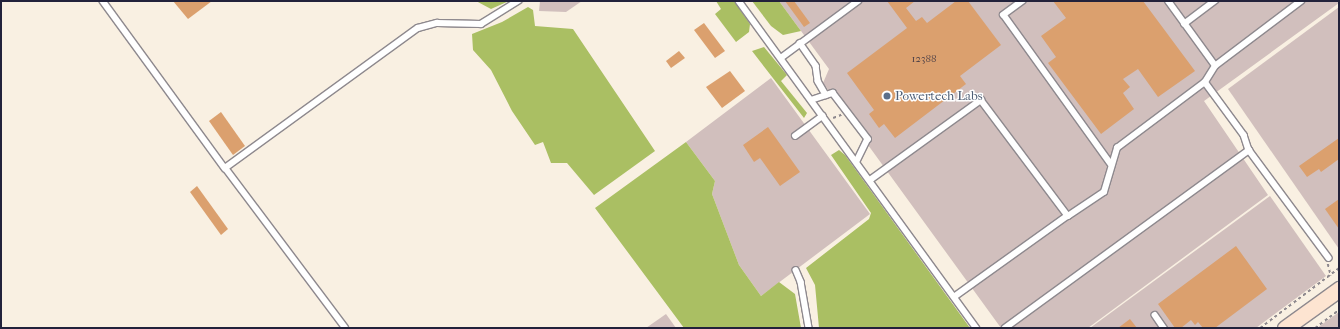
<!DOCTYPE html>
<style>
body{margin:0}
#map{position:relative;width:1340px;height:329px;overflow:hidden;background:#f9f0e2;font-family:"IM FELL French Canon",serif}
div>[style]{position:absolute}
.industrial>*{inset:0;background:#d1bfbd}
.green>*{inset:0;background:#aabf63}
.building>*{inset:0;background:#dba06e}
.path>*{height:1.5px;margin-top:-0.75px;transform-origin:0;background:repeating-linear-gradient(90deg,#8e898e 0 3px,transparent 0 6px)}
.roads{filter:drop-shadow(1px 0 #8e898e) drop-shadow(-1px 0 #8e898e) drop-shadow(0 1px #8e898e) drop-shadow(0 -1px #8e898e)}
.lane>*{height:5.5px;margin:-2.75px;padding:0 2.75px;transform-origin:2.75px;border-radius:2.75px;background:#fff}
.secondary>*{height:15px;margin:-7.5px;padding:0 7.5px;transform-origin:7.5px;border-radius:7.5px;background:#fde4d1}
.dots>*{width:11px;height:11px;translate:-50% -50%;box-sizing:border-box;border:2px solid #fff;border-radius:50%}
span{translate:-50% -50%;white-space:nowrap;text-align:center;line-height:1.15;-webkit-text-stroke:3px #fff;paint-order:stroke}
.number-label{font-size:11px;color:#504248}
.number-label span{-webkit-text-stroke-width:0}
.service-label{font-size:13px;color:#4e5e75}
.left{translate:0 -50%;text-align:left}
.frame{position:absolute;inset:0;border:2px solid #22223b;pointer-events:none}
</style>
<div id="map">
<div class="industrial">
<div style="clip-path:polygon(540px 1px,582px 1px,566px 12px,539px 11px)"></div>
<div style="clip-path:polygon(779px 1px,1339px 1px,1339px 3px,1204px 101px,1268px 195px,1088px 328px,1001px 328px,823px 83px,829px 69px)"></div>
<div style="clip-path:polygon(1339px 7px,1339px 249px,1228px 89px)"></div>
<div style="clip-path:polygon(771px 78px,870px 214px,761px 296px,739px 265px,712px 194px,715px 181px,686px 142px)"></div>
<div style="clip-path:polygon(1270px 196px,1326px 276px,1256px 328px,1090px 328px)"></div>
<div style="clip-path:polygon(1339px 312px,1339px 328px,1317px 328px)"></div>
<div style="clip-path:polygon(666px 314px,676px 328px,646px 328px)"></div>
</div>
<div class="green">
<div style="clip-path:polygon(476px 1px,509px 1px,491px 9px)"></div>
<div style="clip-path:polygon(716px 1px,734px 1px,750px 24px,749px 32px,736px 42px,715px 14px,721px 9px)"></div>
<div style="clip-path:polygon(752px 1px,779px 1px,801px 31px,783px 35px,771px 26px)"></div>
<div style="clip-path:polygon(528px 7px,533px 10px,535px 26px,573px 29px,655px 151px,594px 195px,567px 163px,551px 163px,543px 142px,535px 145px,512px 111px,491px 70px,473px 50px,472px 34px,502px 22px)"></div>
<div style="clip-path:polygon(764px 47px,787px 75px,781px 81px,807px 113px,804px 118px,752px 51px)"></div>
<div style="clip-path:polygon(686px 142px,715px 181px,712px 194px,739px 265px,761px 296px,779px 282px,795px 294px,801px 328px,684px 328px,595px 208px)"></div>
<div style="clip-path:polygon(839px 150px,845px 155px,970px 328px,819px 328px,815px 285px,806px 268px,869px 219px,871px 213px,831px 155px)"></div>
</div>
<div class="building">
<div style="clip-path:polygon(173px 1px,212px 1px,188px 19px)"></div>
<div style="clip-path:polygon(785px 1px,794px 1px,810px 23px,804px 27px)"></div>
<div style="clip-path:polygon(887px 1px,915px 1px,906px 8px,916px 21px,922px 17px,927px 23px,956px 1px,968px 1px,1001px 45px,960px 76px,966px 84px,895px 138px,884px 124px,879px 128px,869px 114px,874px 110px,847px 73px,907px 28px)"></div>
<div style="clip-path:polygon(1053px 1px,1143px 1px,1195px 71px,1158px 97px,1138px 69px,1123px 79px,1130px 87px,1123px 93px,1134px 109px,1101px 134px,1048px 63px,1056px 57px,1041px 36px,1066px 18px)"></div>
<div style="clip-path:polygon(704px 23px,725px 51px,715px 58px,694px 30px)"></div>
<div style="clip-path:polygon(679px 51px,685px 58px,671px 68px,666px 61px)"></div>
<div style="clip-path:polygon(730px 71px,745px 91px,722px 108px,706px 87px)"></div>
<div style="clip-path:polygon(221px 112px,245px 146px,233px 155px,209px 121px)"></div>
<div style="clip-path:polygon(768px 127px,800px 172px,780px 186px,760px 158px,754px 162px,743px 145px)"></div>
<div style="clip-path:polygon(1339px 138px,1339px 159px,1321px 172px,1319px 169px,1307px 177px,1299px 166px)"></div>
<div style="clip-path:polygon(197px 186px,228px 229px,221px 235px,190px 192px)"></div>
<div style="clip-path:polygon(1339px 199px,1339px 229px,1325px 209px)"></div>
<div style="clip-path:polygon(1236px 246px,1267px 289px,1215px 328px,1203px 328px,1198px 322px,1195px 325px,1191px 320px,1181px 328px,1175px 328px,1158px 304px)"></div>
<div style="clip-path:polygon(1130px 319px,1137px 328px,1118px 328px)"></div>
</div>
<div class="path">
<div style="left:833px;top:118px;width:9px;rotate:-21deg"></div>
<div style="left:1328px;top:264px;width:12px;rotate:76deg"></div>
<div style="left:1260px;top:328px;width:99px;rotate:-37.2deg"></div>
<div style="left:1315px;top:328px;width:30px;rotate:-37deg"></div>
</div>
<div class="roads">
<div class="lane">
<div style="left:103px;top:1px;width:207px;rotate:53.9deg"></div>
<div style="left:739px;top:1px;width:404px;rotate:54deg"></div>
<div style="left:1023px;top:1px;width:24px;rotate:144deg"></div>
<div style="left:1004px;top:15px;width:183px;rotate:54.3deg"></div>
<div style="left:1184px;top:24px;width:39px;rotate:-37deg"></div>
<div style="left:800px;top:43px;width:28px;rotate:55deg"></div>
<div style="left:816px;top:66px;width:15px;rotate:82deg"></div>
<div style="left:818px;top:81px;width:16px;rotate:60deg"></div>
<div style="left:781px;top:58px;width:96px;rotate:-36.5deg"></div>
<div style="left:1215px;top:66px;width:108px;rotate:-37.1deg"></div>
<div style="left:1205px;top:82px;width:66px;rotate:53.7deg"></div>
<div style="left:1244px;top:135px;width:16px;rotate:72deg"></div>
<div style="left:811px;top:100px;width:23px;rotate:-18deg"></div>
<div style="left:833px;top:93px;width:58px;rotate:52.7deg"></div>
<div style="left:868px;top:139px;width:25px;rotate:116deg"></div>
<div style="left:795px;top:136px;width:34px;rotate:-36deg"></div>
<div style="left:870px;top:180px;width:137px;rotate:-35.8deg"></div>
<div style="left:981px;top:100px;width:145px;rotate:53.1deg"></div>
<div style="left:1068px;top:216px;width:139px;rotate:144.4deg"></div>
<div style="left:1068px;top:216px;width:43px;rotate:-33.7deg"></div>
<div style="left:1104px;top:192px;width:46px;rotate:-73.5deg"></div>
<div style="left:1117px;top:148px;width:110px;rotate:-36.9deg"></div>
<div style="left:1205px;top:82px;width:19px;rotate:-58deg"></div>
<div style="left:1215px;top:66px;width:80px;rotate:-125.9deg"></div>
<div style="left:796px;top:270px;width:13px;rotate:67deg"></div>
<div style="left:801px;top:282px;width:47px;rotate:80.1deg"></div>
<div style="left:1155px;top:315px;width:16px;rotate:55deg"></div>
<div style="left:345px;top:328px;width:200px;rotate:-126.9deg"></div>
<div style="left:225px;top:168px;width:238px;rotate:-36deg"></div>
<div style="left:418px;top:28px;width:20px;rotate:-15deg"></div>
<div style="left:437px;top:23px;width:44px;rotate:1.3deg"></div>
<div style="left:481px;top:24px;width:44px;rotate:-31.9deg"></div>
<div style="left:1005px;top:328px;width:302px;rotate:-36.1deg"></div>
<div style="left:1249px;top:150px;width:134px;rotate:53.5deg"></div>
</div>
<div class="secondary">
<div style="left:1285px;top:328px;width:67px;rotate:-35.8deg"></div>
</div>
</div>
<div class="dots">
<div style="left:887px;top:96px;background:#5c6f8a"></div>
</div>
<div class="number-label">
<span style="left:924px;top:59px">12388</span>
</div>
<div class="service-label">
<span class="left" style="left:895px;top:96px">Powertech Labs</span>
</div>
<div class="frame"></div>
</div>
